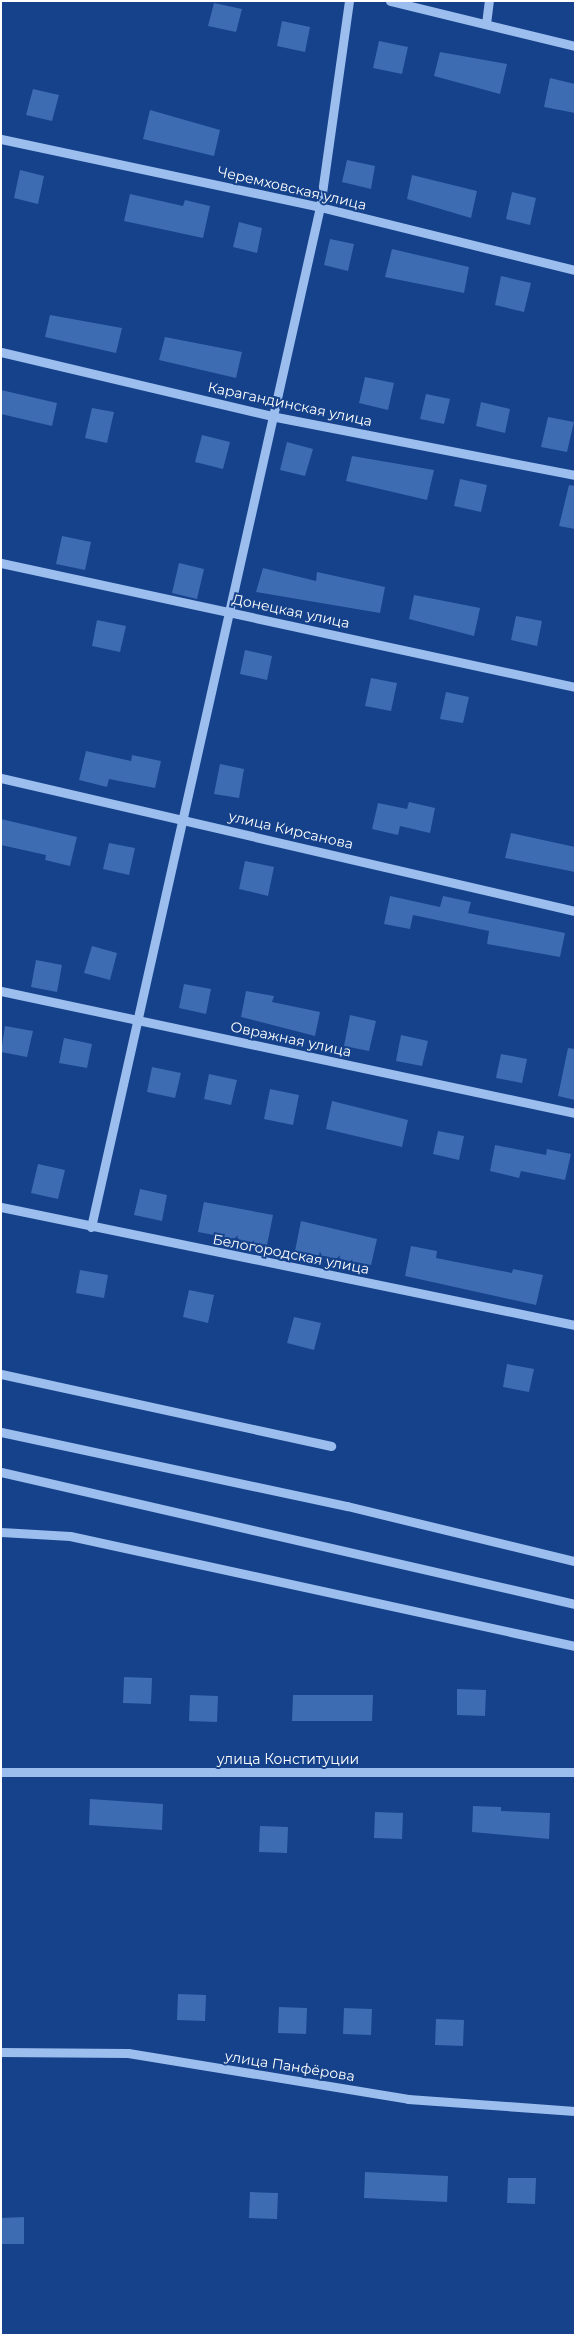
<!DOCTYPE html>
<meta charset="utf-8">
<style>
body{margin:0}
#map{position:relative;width:576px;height:2336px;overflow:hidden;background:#15428a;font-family:Montserrat,sans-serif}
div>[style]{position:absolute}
.building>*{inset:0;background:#3d6cb3}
.minor>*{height:9px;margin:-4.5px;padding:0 4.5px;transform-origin:4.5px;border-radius:4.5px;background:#9cbeef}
span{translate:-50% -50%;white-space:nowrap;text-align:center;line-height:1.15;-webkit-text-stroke:4px #15428a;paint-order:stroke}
.street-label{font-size:14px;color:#fff}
.frame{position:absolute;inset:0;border:2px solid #fff;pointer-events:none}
</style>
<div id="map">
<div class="building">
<div style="clip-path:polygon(214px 3px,242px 9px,236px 32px,208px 26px)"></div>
<div style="clip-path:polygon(282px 21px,310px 27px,305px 52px,277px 46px)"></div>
<div style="clip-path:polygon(379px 41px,408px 47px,402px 74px,373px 68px)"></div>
<div style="clip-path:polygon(440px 52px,507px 64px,500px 94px,434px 76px)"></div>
<div style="clip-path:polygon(550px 78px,575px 84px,575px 113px,544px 107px)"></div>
<div style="clip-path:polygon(33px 89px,59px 95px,52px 121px,26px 115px)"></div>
<div style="clip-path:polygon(150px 110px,220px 130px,214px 156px,143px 139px)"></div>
<div style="clip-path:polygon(347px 160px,375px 166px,371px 189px,342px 182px)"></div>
<div style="clip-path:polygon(20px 170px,44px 176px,38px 204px,14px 198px)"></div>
<div style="clip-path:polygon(412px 175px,477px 191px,471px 218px,407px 199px)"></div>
<div style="clip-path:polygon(512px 192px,536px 198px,530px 225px,506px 219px)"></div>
<div style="clip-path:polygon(130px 194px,183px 206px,185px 200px,210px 206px,203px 238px,124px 221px)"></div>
<div style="clip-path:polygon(239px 222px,262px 228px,257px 253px,233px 247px)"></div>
<div style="clip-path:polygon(330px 239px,354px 244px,348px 271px,324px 265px)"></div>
<div style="clip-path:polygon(392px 249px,469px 267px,464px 293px,385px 277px)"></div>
<div style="clip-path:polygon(501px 276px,531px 283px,524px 312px,495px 305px)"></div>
<div style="clip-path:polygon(50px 315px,122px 328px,116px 353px,45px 337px)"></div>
<div style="clip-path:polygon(165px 337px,242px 352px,236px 378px,159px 360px)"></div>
<div style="clip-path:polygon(365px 377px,394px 383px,388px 410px,359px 403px)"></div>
<div style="clip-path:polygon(1px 390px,57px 403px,52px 426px,1px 414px)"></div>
<div style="clip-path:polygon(426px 394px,450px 399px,444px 424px,420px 419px)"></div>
<div style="clip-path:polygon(481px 402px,510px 409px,505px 433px,476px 426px)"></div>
<div style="clip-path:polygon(92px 408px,114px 412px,107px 443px,85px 438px)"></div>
<div style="clip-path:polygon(548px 417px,574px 422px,567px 452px,541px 447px)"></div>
<div style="clip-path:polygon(202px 435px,230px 442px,223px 469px,195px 462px)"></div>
<div style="clip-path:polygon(287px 442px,313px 449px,305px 476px,280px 470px)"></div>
<div style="clip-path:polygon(352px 456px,434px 470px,427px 500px,346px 481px)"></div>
<div style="clip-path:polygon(460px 479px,487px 485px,481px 512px,454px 506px)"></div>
<div style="clip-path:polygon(569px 485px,575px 486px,575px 529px,559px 526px)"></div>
<div style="clip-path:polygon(62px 536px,91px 542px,85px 570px,56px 564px)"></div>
<div style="clip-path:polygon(179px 563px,204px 569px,197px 599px,172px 593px)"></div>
<div style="clip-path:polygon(263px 568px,316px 581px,317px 572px,385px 587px,380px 613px,256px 592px)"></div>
<div style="clip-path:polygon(414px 595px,480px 608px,474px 636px,409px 619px)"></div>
<div style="clip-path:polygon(516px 616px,542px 621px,537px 646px,511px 640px)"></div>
<div style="clip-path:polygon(97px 620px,126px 626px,120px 652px,92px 646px)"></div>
<div style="clip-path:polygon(245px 650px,272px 656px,267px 680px,240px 674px)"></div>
<div style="clip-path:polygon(371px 678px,397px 683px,391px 711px,365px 706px)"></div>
<div style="clip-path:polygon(446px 692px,469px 697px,463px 723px,440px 719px)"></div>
<div style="clip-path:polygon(86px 751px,131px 761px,132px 755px,161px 761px,155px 788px,109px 779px,107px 787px,79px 780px)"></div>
<div style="clip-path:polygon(220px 764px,244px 769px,239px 798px,214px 794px)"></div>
<div style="clip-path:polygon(409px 802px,435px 808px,430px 833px,400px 826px,398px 835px,372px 829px,378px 803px,407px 809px)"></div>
<div style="clip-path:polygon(1px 819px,77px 837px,70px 866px,45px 860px,46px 855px,1px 845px)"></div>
<div style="clip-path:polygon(511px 833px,575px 847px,575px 872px,505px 858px)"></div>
<div style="clip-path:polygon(109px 843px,135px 848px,129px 875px,103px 869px)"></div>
<div style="clip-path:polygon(245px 861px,274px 867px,268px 896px,239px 889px)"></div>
<div style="clip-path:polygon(390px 896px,440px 907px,443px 896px,471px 902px,468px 913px,565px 933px,560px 957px,487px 944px,489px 931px,413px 915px,410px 929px,384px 924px)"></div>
<div style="clip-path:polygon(92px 946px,117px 953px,110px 980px,84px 973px)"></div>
<div style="clip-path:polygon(36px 960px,62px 965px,57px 992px,31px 987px)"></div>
<div style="clip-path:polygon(184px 984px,211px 989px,206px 1014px,179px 1008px)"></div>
<div style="clip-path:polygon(246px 991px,274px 996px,272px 1002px,320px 1012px,315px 1036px,241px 1017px)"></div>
<div style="clip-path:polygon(350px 1015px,376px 1021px,369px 1051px,344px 1046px)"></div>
<div style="clip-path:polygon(5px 1026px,33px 1031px,27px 1057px,1px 1052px)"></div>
<div style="clip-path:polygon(401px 1035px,428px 1041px,422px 1066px,396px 1061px)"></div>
<div style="clip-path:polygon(64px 1038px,92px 1044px,87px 1068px,59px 1063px)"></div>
<div style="clip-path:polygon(568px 1048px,575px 1049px,575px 1100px,558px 1096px)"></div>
<div style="clip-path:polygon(501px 1054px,527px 1059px,522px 1083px,496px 1078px)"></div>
<div style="clip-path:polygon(152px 1067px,181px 1073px,175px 1098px,147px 1092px)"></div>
<div style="clip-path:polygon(209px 1074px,237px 1080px,231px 1105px,204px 1099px)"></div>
<div style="clip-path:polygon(270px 1089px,299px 1095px,293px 1125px,264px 1119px)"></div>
<div style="clip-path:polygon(332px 1101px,408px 1120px,402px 1147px,326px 1129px)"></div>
<div style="clip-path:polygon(438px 1131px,464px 1136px,459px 1160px,433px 1154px)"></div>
<div style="clip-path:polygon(495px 1145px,546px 1155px,547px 1149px,571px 1154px,565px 1180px,521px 1171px,519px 1178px,490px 1171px)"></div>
<div style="clip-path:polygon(38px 1164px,65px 1170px,58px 1199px,31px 1193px)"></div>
<div style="clip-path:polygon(140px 1189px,167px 1195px,162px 1221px,134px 1215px)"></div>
<div style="clip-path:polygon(204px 1202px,273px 1215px,267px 1245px,198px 1232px)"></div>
<div style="clip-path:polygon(301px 1221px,377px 1239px,371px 1265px,295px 1251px)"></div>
<div style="clip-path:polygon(411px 1246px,437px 1251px,436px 1258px,512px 1273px,513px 1269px,543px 1275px,536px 1305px,405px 1276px)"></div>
<div style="clip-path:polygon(80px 1270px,108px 1275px,104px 1298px,76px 1293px)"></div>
<div style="clip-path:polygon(189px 1290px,214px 1295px,208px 1323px,183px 1317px)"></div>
<div style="clip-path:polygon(294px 1317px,321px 1323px,314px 1350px,287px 1343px)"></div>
<div style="clip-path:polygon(507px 1364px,534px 1369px,529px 1392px,503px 1387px)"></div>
<div style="clip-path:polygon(124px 1677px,152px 1678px,151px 1704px,123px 1703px)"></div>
<div style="clip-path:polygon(457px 1689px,486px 1690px,485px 1716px,457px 1715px)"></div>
<div style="clip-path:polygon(190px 1695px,218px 1696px,217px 1722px,189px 1721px)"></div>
<div style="clip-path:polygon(293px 1695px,373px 1695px,372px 1721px,292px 1721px)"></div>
<div style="clip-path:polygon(90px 1799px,163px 1804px,162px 1830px,89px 1825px)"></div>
<div style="clip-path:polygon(473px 1806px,501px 1807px,501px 1811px,550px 1813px,549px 1839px,472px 1832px)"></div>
<div style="clip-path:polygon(375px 1812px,403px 1813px,402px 1839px,374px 1838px)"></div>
<div style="clip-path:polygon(260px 1826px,288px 1827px,287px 1853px,259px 1852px)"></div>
<div style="clip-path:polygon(178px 1994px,206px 1995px,205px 2021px,177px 2020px)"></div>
<div style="clip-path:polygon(279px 2007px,307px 2008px,306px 2034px,278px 2033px)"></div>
<div style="clip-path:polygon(344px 2008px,372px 2009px,371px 2035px,343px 2034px)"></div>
<div style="clip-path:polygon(436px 2019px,464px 2020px,463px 2046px,435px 2045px)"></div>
<div style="clip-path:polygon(365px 2172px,448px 2176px,447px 2202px,364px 2198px)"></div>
<div style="clip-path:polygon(508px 2178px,536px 2178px,535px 2204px,507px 2203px)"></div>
<div style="clip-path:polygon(250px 2192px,278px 2193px,277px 2219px,249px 2218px)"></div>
<div style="clip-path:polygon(24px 2217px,24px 2244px,1px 2244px,1px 2218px)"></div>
</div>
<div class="minor">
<div style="left:390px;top:1px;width:190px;rotate:13.7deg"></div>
<div style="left:486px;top:24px;width:23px;rotate:-83deg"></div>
<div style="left:1px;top:139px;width:326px;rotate:12deg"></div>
<div style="left:320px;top:207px;width:263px;rotate:13.9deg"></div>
<div style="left:1px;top:352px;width:277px;rotate:13.3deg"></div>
<div style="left:271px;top:416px;width:310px;rotate:11deg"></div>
<div style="left:1px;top:563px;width:587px;rotate:12.19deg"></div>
<div style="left:1px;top:778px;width:589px;rotate:13.05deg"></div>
<div style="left:1px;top:991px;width:587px;rotate:12deg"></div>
<div style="left:1px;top:1207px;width:586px;rotate:11.62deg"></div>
<div style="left:91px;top:1227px;width:1045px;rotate:-77.35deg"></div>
<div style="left:320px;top:207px;width:208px;rotate:-82deg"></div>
<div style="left:1px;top:1374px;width:338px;rotate:12.3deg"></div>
<div style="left:1px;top:1432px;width:354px;rotate:12.1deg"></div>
<div style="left:347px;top:1506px;width:235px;rotate:13.6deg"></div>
<div style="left:1px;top:1472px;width:589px;rotate:12.95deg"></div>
<div style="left:1px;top:1532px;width:69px;rotate:3.3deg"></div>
<div style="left:70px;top:1536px;width:517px;rotate:12.29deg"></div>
<div style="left:1px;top:1772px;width:574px"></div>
<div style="left:1px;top:2052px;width:127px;rotate:0.5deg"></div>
<div style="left:128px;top:2053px;width:284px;rotate:9.3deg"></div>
<div style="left:408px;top:2099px;width:167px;rotate:4.1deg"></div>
</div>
<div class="street-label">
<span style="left:292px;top:188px;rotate:13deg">Черемховская улица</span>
<span style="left:290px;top:404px;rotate:12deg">Карагандинская улица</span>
<span style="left:291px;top:611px;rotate:12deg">Донецкая улица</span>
<span style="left:291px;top:830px;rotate:13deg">улица Кирсанова</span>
<span style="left:291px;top:1039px;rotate:12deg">Овражная улица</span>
<span style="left:291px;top:1254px;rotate:11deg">Белогородская улица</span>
<span style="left:288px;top:1759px">улица Конституции</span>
<span style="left:290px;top:2066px;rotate:9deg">улица Панфёрова</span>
</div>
<div class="frame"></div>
</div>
